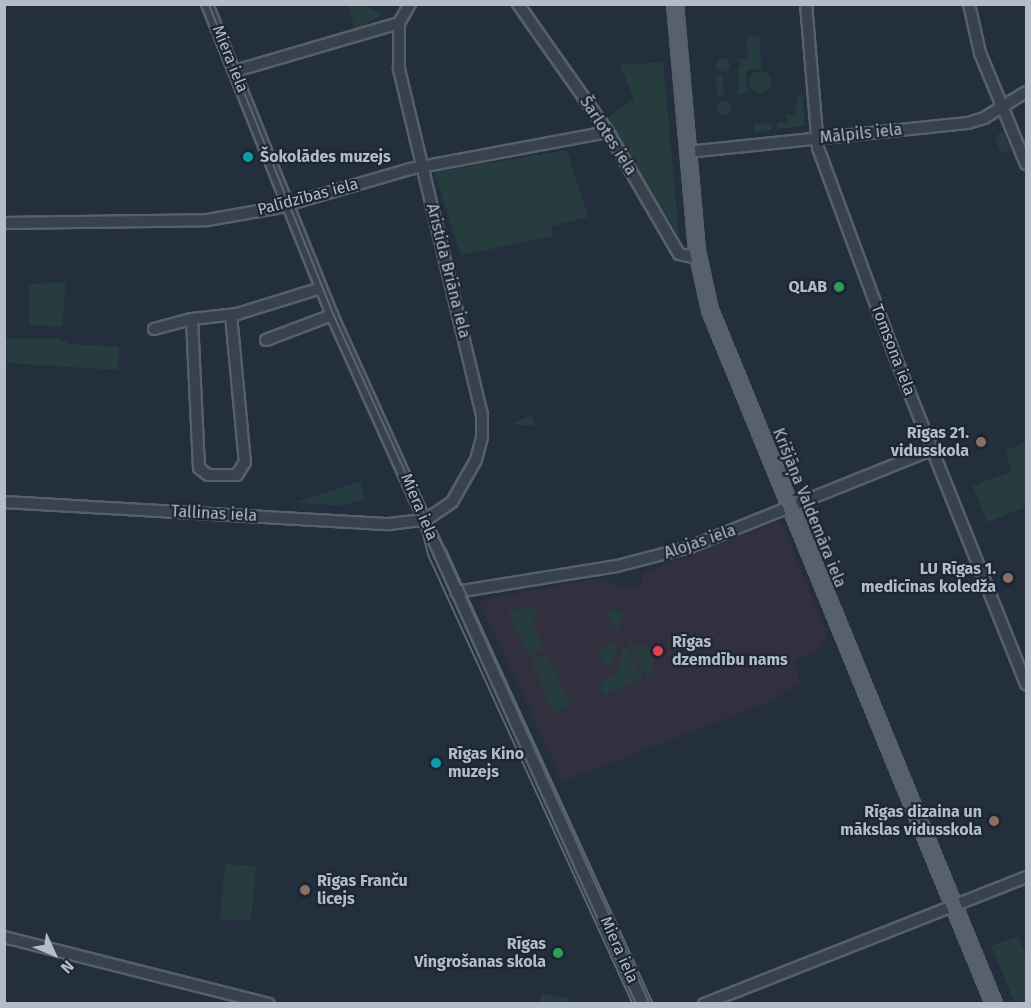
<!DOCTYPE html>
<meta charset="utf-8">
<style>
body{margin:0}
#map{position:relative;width:1031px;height:1008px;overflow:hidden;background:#242f3e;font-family:"Fira Sans",sans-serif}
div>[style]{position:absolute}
.medical>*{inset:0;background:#32303f}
.green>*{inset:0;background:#263c3f}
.round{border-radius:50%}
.roads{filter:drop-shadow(2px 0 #565f6c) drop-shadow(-2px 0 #565f6c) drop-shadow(0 2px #565f6c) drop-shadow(0 -2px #565f6c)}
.minor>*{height:10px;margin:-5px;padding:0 5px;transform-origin:5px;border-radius:5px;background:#38414e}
.major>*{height:14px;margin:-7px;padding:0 7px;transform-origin:7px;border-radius:7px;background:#56606e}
.tram>*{height:1.5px;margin:-0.75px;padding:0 0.75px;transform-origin:0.75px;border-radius:0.75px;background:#5a6575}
.dots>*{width:16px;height:16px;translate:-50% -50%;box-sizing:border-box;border:3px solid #1d2633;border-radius:50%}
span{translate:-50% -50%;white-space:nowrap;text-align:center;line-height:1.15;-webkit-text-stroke:4.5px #1d2633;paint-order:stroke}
.street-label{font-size:16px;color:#b4bcc9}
.poi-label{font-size:16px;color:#b4bcc9;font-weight:700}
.left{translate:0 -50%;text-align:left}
.right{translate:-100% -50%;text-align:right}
.frame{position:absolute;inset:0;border:6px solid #b4bcc9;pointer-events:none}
.north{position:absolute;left:24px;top:924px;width:60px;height:60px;-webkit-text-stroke:4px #1d2633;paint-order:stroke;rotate:134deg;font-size:16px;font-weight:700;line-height:24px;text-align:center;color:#b4bcc9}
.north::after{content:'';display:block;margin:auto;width:21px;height:27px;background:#b4bcc9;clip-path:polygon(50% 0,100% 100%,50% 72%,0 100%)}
</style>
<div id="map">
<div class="medical">
<div style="clip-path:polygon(778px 522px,782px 524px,827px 633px,821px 648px,793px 661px,801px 684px,763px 704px,563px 781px,479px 600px,601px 578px,625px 589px,643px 585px,643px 573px)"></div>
</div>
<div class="green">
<div style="clip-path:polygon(348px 5px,364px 5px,382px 15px,355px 29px)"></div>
<div style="clip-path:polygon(759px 36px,762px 69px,746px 70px,748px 93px,738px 94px,738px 66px,743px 65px,737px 59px,748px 58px,747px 37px)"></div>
<div class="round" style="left:716px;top:58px;width:14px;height:14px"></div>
<div style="clip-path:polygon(663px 62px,669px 128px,679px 236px,606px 119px,634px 99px,620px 65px)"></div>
<div class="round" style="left:749px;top:71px;width:22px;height:22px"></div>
<div style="clip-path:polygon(716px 75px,723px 75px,724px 95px,717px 96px)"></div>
<div style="clip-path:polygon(798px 95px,803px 95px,805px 126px,777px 129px,777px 123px,787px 123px,786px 115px,794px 115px)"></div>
<div class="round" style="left:717px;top:101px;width:14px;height:14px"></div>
<div style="clip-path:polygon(771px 123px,772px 130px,754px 133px,754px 124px)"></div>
<div style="clip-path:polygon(1003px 131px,1011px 150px,1001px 153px,995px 137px)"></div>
<div style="clip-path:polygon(567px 150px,588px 217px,552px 226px,553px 236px,461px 255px,434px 172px)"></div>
<div style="clip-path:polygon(66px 282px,62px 327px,29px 325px,29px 284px)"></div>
<div style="clip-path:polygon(59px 338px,69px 344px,119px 347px,118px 370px,7px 363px,6px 339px)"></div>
<div style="clip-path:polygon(529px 416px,533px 417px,536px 426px,512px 424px)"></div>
<div style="clip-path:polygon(1026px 442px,1026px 507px,987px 522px,973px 486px,1012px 471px,1005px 451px)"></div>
<div style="clip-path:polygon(361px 481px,365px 499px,339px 506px,296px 502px)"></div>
<div style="clip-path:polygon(535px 607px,538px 619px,532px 621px,544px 647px,530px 658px,508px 611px)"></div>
<div style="clip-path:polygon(609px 609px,624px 613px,618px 632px,608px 615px)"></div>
<div style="clip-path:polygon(612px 641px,617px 649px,614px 662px,609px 668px,598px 651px)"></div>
<div style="clip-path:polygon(626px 642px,658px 649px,649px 677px,647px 678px)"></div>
<div style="clip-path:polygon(623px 645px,644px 677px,604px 695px,600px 682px,617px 673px)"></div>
<div style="clip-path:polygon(541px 656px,548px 657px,570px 705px,553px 713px,531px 661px)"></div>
<div style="clip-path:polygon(225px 864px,256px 866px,251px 921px,220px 919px)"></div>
<div style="clip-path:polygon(1018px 936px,1026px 958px,1026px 1003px,1015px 1003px,991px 946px)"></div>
<div style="clip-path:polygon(542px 993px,569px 999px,568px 1003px,540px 1003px)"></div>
</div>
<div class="roads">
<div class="minor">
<div style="left:207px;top:4px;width:335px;rotate:68.1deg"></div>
<div style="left:332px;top:315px;width:756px;rotate:65.71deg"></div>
<div style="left:518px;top:4px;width:156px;rotate:54.9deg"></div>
<div style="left:608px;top:132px;width:141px;rotate:59.8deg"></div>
<div style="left:679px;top:254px;width:19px;rotate:12deg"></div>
<div style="left:806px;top:4px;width:144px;rotate:85.2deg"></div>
<div style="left:818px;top:148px;width:230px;rotate:69.7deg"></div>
<div style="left:898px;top:364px;width:345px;rotate:68.2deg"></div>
<div style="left:969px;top:4px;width:50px;rotate:77.3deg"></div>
<div style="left:980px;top:53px;width:120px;rotate:67.5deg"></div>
<div style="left:235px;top:71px;width:171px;rotate:-16.3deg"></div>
<div style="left:687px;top:152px;width:282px;rotate:-5.9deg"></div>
<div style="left:968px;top:123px;width:17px;rotate:-17deg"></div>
<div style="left:984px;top:118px;width:49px;rotate:-31.8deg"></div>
<div style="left:4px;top:223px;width:203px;rotate:-0.8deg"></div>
<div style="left:207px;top:220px;width:70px;rotate:-9.9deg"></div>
<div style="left:276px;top:208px;width:140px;rotate:-16.2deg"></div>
<div style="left:410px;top:169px;width:201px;rotate:-10.6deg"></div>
<div style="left:231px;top:315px;width:148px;rotate:84.6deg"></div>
<div style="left:245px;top:462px;width:15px;rotate:122deg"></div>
<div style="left:237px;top:475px;width:29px;rotate:180deg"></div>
<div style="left:208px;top:475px;width:11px;rotate:-142deg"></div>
<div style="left:199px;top:468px;width:149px;rotate:-92.7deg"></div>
<div style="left:192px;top:319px;width:45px;rotate:-6.3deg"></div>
<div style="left:237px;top:314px;width:88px;rotate:-17.2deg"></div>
<div style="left:154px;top:329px;width:39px;rotate:-15deg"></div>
<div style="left:266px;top:340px;width:71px;rotate:-20.7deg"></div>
<div style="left:4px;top:502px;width:386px;rotate:3.3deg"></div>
<div style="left:389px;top:524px;width:38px;rotate:-7deg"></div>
<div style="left:427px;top:519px;width:30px;rotate:-34deg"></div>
<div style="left:452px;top:502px;width:48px;rotate:-60.3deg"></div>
<div style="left:476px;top:460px;width:24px;rotate:-75deg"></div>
<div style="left:482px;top:437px;width:22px;rotate:-90deg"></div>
<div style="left:482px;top:415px;width:357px;rotate:-103.5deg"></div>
<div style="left:399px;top:68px;width:45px;rotate:-90deg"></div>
<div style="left:399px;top:23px;width:22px;rotate:-60deg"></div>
<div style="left:456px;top:592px;width:163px;rotate:-9.2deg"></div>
<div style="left:617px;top:566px;width:75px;rotate:-14.6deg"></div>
<div style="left:690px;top:547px;width:260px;rotate:-21.9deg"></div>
<div style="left:4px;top:937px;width:273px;rotate:14.2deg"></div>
<div style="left:704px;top:1004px;width:346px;rotate:-21.5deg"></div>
</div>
<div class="major">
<div style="left:675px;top:4px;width:248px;rotate:84.9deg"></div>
<div style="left:697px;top:251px;width:60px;rotate:77.6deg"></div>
<div style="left:710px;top:310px;width:750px;rotate:67.74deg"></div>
</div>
</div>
<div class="tram">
<div style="left:209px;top:4px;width:335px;rotate:68.1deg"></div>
<div style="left:334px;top:315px;width:224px;rotate:65.5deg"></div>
<div style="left:427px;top:519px;width:38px;rotate:58deg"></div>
<div style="left:447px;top:551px;width:498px;rotate:65.5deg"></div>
<div style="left:417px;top:510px;width:48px;rotate:75.4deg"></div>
<div style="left:429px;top:556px;width:492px;rotate:65.5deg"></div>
</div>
<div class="dots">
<div style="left:248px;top:157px;background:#0f9aa8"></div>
<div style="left:839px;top:287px;background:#2e9e5b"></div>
<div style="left:981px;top:442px;background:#8d6e63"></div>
<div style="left:1008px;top:578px;background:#8d6e63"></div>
<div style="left:658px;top:651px;background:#e0444e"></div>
<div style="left:436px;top:763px;background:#0f9aa8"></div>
<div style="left:994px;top:821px;background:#8d6e63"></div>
<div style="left:305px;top:890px;background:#8d6e63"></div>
<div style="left:558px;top:953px;background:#2e9e5b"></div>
</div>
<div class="street-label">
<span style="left:230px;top:59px;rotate:68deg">Miera iela</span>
<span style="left:861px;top:134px;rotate:-6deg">Mālpils iela</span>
<span style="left:608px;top:136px;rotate:57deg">Šarlotes iela</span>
<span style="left:308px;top:197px;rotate:-15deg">Palīdzības iela</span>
<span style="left:448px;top:271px;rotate:76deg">Aristida Briāna iela</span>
<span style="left:893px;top:350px;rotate:69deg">Tomsona iela</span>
<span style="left:419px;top:507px;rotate:67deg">Miera iela</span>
<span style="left:809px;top:508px;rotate:68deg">Krišjāņa Valdemāra iela</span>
<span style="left:214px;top:514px;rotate:3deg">Tallinas iela</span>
<span style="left:700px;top:542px;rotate:-19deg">Alojas iela</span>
<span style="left:619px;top:950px;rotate:66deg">Miera iela</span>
</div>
<div class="poi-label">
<span class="left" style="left:260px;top:157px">Šokolādes muzejs</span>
<span class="right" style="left:827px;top:287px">QLAB</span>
<span class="right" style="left:969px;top:442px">Rīgas 21.<br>vidusskola</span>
<span class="right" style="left:996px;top:578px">LU Rīgas 1.<br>medicīnas koledža</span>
<span class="left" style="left:672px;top:651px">Rīgas<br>dzemdību nams</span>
<span class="left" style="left:448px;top:763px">Rīgas Kino<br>muzejs</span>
<span class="right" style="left:982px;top:821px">Rīgas dizaina un<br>mākslas vidusskola</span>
<span class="left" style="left:317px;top:890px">Rīgas Franču<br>licejs</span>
<span class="right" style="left:546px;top:953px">Rīgas<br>Vingrošanas skola</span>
</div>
<div class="frame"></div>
<div class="north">N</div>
</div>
